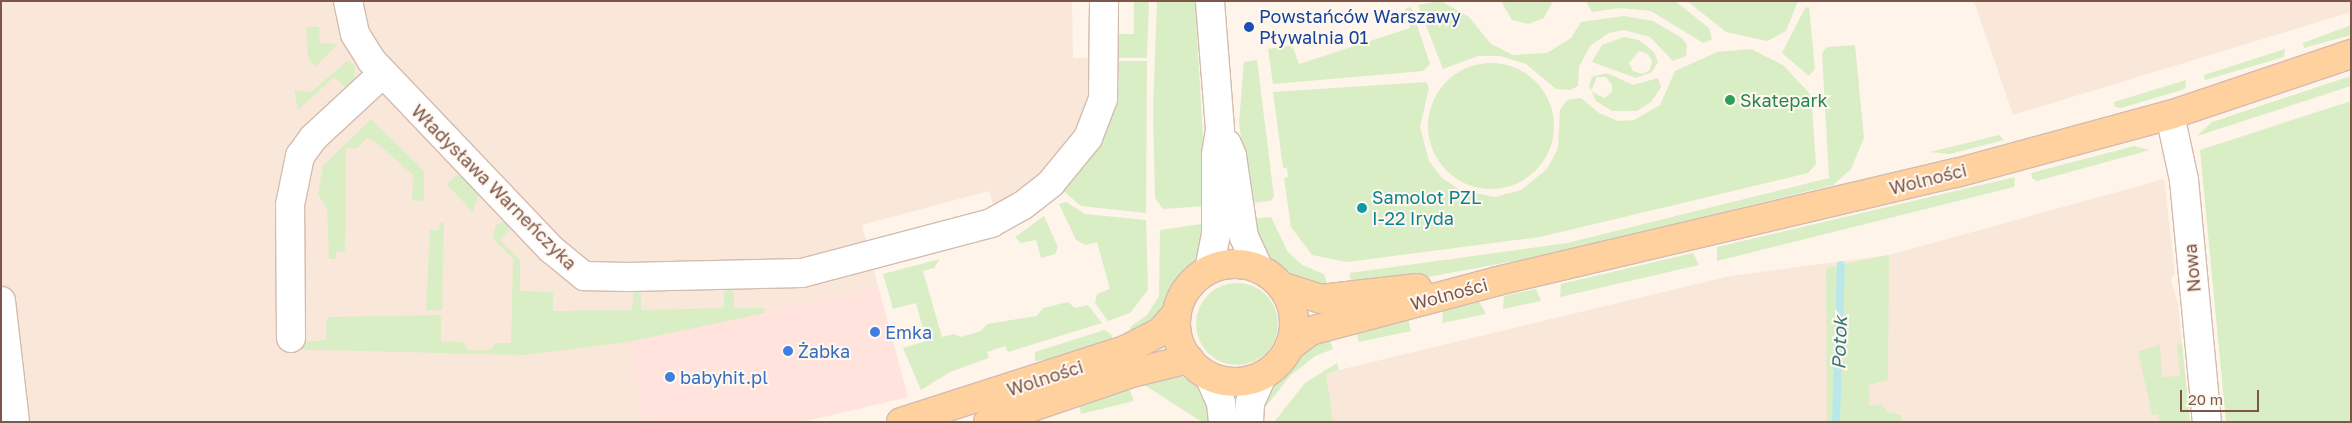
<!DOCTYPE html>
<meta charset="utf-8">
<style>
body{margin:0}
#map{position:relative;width:2352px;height:423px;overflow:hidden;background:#fef4e9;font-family:"Golos Text",sans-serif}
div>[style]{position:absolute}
.residential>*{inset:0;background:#f9e8d9}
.commercial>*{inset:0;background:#ffe3dc}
.green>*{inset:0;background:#daeec5}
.round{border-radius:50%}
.stream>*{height:8px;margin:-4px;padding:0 4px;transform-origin:4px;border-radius:4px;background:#bae8ea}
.roads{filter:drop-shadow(1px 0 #d4bcaf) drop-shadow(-1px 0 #d4bcaf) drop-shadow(0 1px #d4bcaf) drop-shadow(0 -1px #d4bcaf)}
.minor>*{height:28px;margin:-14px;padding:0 14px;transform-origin:14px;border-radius:14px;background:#fff}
.major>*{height:28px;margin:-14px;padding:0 14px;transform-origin:14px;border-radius:14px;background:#ffd19f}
.major>.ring{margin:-14px;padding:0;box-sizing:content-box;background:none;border:28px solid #ffd19f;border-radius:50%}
.dots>*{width:14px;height:14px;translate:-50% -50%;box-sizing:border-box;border:2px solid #fff8f1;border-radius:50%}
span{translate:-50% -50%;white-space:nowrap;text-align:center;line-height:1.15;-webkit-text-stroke:4px #fff8f1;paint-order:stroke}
.transit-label{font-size:18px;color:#164399}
.left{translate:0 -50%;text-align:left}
.leisure-label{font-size:18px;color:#27864d}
.street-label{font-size:18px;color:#7c5649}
.culture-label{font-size:18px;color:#0d838f}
.shop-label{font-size:18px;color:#366cbe}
.water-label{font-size:19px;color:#38767a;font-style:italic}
.frame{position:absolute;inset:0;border:2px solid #7c5649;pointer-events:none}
.scale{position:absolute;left:2180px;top:390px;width:79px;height:22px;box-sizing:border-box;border:2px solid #7c5649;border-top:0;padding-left:6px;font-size:15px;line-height:18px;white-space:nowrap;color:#7c5649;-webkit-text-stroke:4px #fff8f1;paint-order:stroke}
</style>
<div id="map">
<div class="residential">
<div style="clip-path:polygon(1px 1px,1072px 1px,1073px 58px,1092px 58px,1090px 100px,1064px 152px,1039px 175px,994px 207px,989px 191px,862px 225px,878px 286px,628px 342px,644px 422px,1px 422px)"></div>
<div style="clip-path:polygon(1974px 1px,2351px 1px,2351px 12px,2013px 115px)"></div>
<div style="clip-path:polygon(2164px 179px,2175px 273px,2171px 280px,2178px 303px,2190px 422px,1276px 422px,1326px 374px,1339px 370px,1730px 276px,1889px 255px)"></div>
</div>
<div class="commercial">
<div style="clip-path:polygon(878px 286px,908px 397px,803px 422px,644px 422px,628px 342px)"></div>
</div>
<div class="green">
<div style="clip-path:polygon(1134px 1px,1149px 1px,1147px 58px,1118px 58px,1118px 34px,1134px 34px)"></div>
<div style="clip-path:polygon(1157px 1px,1195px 1px,1207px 206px,1163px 209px,1155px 198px,1153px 109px)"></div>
<div style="clip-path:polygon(1441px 1px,1469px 17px,1491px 44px,1513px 55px,1547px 53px,1571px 38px,1581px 22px,1624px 16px,1653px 21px,1682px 38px,1687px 45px,1686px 56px,1673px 61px,1650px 37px,1624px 30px,1609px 33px,1590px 46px,1579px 67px,1578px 86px,1570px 90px,1556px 89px,1526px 64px,1500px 56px,1478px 56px,1443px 69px,1418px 5px)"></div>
<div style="clip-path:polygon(1501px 1px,1553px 1px,1544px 18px,1528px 24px,1512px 20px)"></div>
<div style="clip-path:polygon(1586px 1px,1675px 1px,1709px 28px,1712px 39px,1703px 43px,1651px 11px,1620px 8px,1592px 12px)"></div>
<div style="clip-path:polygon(1687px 1px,1798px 1px,1786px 31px,1767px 41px,1726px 32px)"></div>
<div style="clip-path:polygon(1411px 7px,1430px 64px,1423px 71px,1273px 84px,1268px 49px,1292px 45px,1299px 64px,1410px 28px,1405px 9px)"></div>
<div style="clip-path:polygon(1809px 7px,1815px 69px,1809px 76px,1782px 53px,1805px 8px)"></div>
<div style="clip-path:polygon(2351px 25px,2351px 35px,2304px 48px,2303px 43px)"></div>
<div style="clip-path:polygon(306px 27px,319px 27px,320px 43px,338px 44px,315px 67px,308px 58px)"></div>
<div style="clip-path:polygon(evenodd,1624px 37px,1639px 40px,1654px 52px,1658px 62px,1652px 72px,1636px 78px,1592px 62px,1602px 45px,1624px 37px,1639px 51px,1648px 54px,1652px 61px,1650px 70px,1643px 74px,1633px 71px,1629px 63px,1639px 51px)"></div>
<div style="clip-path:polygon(1855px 45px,1864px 138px,1851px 169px,1833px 185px,1543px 256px,1406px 281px,1351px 284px,1350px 273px,1567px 243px,1829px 178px,1822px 53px,1827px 47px)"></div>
<div style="clip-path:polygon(1751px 49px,1783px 65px,1811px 95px,1816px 164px,1808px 173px,1540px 237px,1347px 262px,1312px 255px,1291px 227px,1284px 178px,1288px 177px,1287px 168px,1283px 168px,1273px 92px,1426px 82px,1429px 88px,1420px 127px,1429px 161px,1442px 178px,1460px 190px,1495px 197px,1521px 190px,1547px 169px,1558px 148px,1560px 110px,1567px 100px,1581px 98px,1599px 113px,1618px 121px,1634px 120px,1660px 105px,1675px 71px,1717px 52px)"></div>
<div style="clip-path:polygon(2285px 49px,2284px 57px,2205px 80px,2204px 75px)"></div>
<div style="clip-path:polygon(1257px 60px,1274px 197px,1270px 201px,1250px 203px,1239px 123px,1244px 62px)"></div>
<div style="clip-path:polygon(347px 61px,355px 65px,354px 84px,347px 89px,334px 77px,298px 110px,294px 90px,311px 92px)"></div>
<div style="clip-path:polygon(1118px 61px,1147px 61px,1146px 213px,1081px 206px,1062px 190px,1098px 147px,1110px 122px,1119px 85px)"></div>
<div class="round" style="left:1428px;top:63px;width:126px;height:126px"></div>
<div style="clip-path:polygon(evenodd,1607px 73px,1633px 85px,1658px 78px,1661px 87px,1651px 102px,1637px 111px,1612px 111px,1596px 101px,1589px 86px,1592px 77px,1607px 73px,1597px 77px,1606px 77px,1612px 85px,1612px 92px,1604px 98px,1591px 91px,1597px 77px)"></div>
<div style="clip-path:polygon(2351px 76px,2351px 86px,2197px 136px,2212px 122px)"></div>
<div style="clip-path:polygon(2186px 80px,2185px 89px,2121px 108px,2115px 107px,2114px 102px)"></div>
<div style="clip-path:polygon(2351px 101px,2351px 422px,2226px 422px,2200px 150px)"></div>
<div style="clip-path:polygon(371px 119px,424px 171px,424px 201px,412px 200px,413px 175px,377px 143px,367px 138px,357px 148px,346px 148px,345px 252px,336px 252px,336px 259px,329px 259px,327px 208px,318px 195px,323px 166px)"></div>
<div style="clip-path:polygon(1999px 135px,2004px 140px,1950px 154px,1930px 152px)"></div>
<div style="clip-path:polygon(2134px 146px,2150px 150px,2037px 181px,2032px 178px,2031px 173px)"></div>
<div style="clip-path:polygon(460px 173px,479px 193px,473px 212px,446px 184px)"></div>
<div style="clip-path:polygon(2015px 177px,2014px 187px,1717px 261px,1717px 247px)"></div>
<div style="clip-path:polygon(1066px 202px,1085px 214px,1146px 220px,1148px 290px,1130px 313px,1108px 321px,1095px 303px,1097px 294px,1110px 289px,1097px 242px,1086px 245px,1076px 240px,1059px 204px)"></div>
<div style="clip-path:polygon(1044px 216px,1058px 247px,1055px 254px,1041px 258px,1036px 240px,1021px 243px,1015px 237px)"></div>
<div style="clip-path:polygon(1271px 217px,1288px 252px,1302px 265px,1324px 274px,1328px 287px,1291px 278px,1262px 252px,1251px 219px)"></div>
<div style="clip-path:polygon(504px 221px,513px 224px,500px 240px,520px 260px,520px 291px,553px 292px,553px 311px,632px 310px,634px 290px,641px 293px,641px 310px,724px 308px,724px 292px,729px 288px,734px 293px,734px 308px,764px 308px,765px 313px,628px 342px,525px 355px,280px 349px,280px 344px,326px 340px,327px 319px,330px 317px,441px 315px,441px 341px,464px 342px,467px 350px,491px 350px,495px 343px,511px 343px,513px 259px,493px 239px,495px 226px)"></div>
<div style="clip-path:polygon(440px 223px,444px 223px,442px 310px,426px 310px,430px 230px,439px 230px)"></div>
<div style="clip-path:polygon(1208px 223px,1198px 260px,1181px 280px,1165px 310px,1157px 321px,1130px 338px,1130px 327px,1147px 315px,1159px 296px,1160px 230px)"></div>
<div style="clip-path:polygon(1693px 253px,1699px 265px,1560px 297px,1561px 284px)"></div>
<div style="clip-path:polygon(1889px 255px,1888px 380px,1869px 385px,1869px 406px,1881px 404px,1888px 412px,1901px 415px,1903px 422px,1827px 422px,1826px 268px)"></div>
<div style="clip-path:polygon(940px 259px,934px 268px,923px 271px,942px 337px,954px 334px,961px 337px,981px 331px,987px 324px,1037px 316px,1043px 308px,1068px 302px,1075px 308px,1088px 305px,1102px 323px,1008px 352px,1005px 346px,987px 352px,989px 358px,950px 372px,921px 390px,903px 348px,926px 341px,916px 303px,893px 309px,883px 274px)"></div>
<div class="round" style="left:1196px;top:283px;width:82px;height:82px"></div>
<div style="clip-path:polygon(1536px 289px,1541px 301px,1503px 309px,1504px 296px)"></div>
<div style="clip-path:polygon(1479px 301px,1486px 314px,1442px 323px,1443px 308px)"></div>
<div style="clip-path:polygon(1408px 319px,1411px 331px,1359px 342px,1356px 331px)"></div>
<div style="clip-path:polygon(1104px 330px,1111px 334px,1114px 344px,1076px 356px,1035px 361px,1035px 352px)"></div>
<div style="clip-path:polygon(1329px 337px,1333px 349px,1315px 356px,1290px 376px,1260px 414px,1269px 389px,1310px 345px)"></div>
<div style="clip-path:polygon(2177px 343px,2182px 345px,2190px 422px,2160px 422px,2158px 414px,2152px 415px,2138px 351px,2160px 345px,2162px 377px,2180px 376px)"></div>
<div style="clip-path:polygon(1337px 363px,1339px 370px,1326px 374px,1333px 422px,1274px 422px,1305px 383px)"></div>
<div style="clip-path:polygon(1177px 373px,1203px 390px,1213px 422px,1202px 422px,1146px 386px,1143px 379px)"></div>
<div style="clip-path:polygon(1128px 385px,1134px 401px,1081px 414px,1079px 405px)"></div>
</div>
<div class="stream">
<div style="left:1836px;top:422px;width:157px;rotate:-88.2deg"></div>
</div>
<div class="roads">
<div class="minor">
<div style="left:348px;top:1px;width:34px;rotate:78deg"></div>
<div style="left:355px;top:34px;width:31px;rotate:58deg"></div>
<div style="left:371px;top:60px;width:261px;rotate:46.4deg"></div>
<div style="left:551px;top:249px;width:43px;rotate:39.3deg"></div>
<div style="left:584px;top:276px;width:44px;rotate:1.3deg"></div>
<div style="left:628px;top:277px;width:174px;rotate:-1.3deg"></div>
<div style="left:802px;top:273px;width:196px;rotate:-14.8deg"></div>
<div style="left:991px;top:223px;width:35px;rotate:-29deg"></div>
<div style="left:1022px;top:206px;width:37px;rotate:-38deg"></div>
<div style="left:1051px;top:183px;width:58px;rotate:-50.6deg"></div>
<div style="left:1088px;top:138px;width:42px;rotate:-69deg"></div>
<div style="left:1103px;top:99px;width:98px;rotate:-89.4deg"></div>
<div style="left:2170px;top:115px;width:66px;rotate:77.8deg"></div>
<div style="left:2184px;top:180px;width:243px;rotate:84.6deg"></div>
<div style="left:1227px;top:144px;width:13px;rotate:67deg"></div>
<div style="left:1232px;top:156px;width:82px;rotate:81.6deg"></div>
<div style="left:1244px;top:237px;width:35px;rotate:65deg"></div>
<div style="left:1209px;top:270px;width:37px;rotate:-79deg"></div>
<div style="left:1216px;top:234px;width:79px;rotate:-90deg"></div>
<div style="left:1216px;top:155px;width:26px;rotate:-81deg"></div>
<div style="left:1220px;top:129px;width:128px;rotate:-94.5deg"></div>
<div style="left:1px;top:301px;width:122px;rotate:83.4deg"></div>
<div style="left:291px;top:338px;width:133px;rotate:-90.4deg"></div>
<div style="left:290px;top:205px;width:50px;rotate:-78.5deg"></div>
<div style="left:300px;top:156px;width:22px;rotate:-54deg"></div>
<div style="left:313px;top:138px;width:94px;rotate:-42.8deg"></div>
<div style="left:1209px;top:376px;width:30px;rotate:66deg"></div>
<div style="left:1221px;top:403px;width:19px;rotate:84deg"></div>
<div style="left:1249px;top:422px;width:19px;rotate:-87deg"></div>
<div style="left:1250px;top:403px;width:30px;rotate:-66deg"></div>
</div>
<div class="major">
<div class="ring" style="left:1176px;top:264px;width:90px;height:90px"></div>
<div style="left:1281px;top:286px;width:42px;rotate:18deg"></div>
<div style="left:1321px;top:299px;width:97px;rotate:-6.5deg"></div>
<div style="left:1289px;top:347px;width:26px;rotate:-37deg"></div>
<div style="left:1310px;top:331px;width:195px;rotate:-14.9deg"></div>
<div style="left:1498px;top:281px;width:471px;rotate:-13.3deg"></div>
<div style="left:1956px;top:173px;width:222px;rotate:-15.2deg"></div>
<div style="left:2170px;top:115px;width:191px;rotate:-18.6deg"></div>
<div style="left:901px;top:422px;width:235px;rotate:-17.8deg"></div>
<div style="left:1125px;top:350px;width:39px;rotate:-27deg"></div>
<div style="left:1160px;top:332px;width:25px;rotate:-48deg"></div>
<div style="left:988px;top:422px;width:152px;rotate:-18.8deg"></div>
<div style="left:1132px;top:373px;width:59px;rotate:-13.8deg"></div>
</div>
</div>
<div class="dots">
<div style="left:1249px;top:27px;background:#1a4fb4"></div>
<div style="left:1730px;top:100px;background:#2e9e5b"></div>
<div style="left:1362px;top:208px;background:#0f9aa8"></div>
<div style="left:875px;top:332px;background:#3f7fe0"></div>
<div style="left:788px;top:351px;background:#3f7fe0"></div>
<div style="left:670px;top:377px;background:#3f7fe0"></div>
</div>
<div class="transit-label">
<span class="left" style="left:1259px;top:27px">Powstańców Warszawy<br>Pływalnia 01</span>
</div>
<div class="leisure-label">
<span class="left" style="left:1740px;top:100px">Skatepark</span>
</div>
<div class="street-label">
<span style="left:1928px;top:179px;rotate:-14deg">Wolności</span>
<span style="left:494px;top:187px;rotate:45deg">Władysława Warneńczyka</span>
<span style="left:2192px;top:268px;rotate:-95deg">Nowa</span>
<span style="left:1449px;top:294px;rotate:-15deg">Wolności</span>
<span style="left:1045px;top:378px;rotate:-18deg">Wolności</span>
</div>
<div class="culture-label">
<span class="left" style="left:1372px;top:208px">Samolot PZL<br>I-22 Iryda</span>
</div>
<div class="shop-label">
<span class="left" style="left:885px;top:332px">Emka</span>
<span class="left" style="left:798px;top:351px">Żabka</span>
<span class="left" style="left:680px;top:377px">babyhit.pl</span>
</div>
<div class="water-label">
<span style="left:1839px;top:343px;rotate:-88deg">Potok</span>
</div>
<div class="frame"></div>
<div class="scale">20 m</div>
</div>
